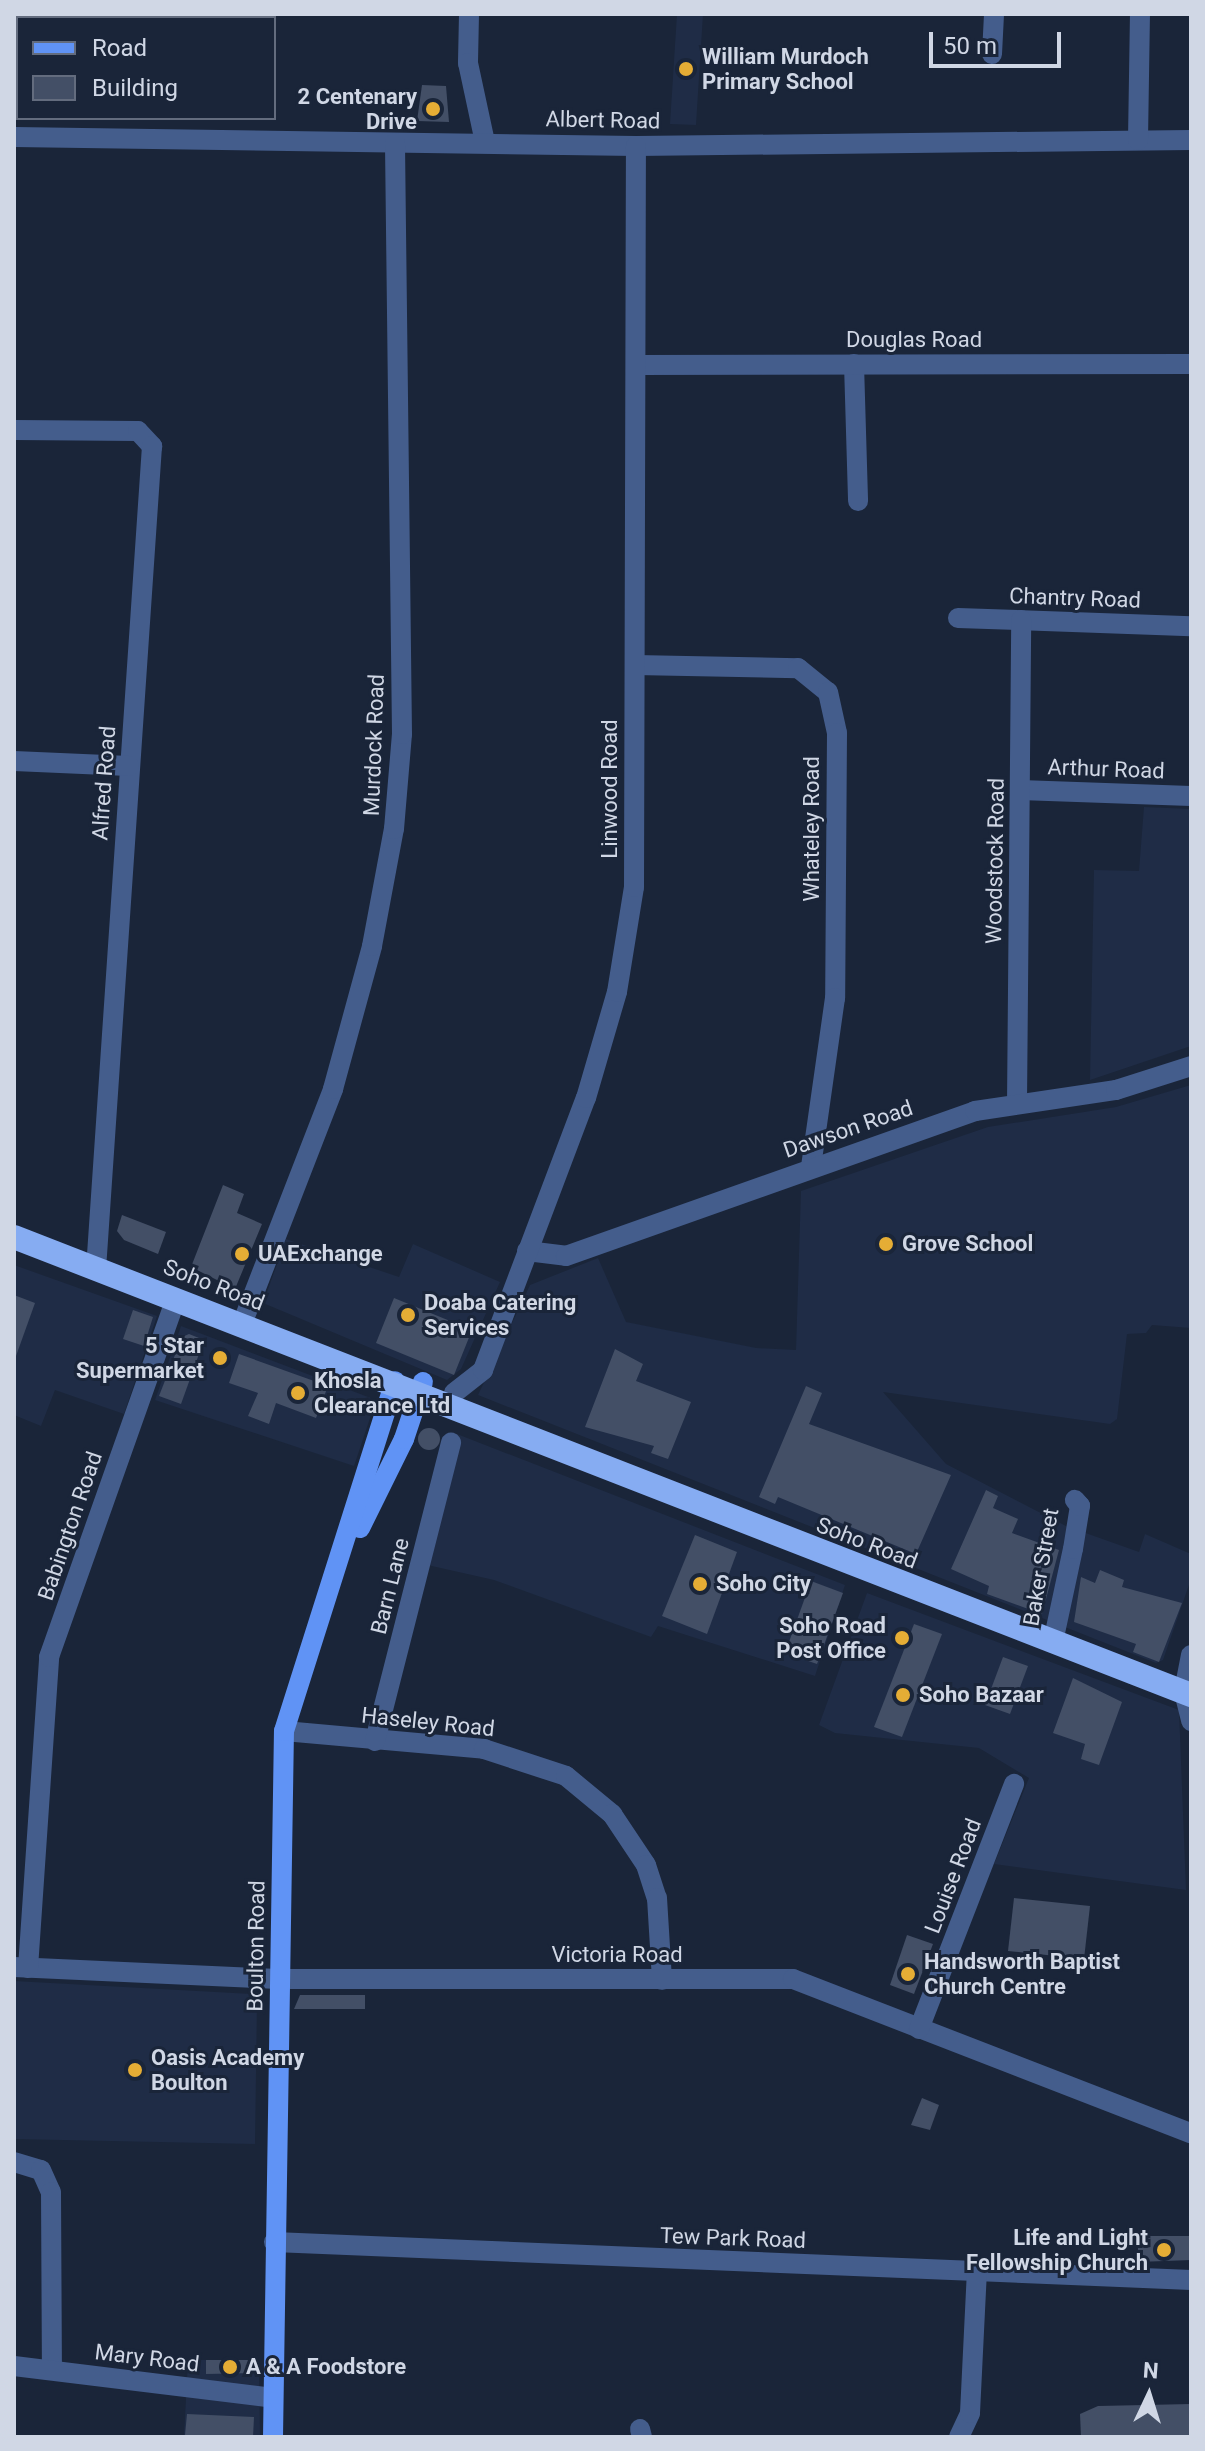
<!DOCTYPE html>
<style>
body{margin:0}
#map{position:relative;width:1205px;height:2451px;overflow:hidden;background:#1a2539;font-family:Roboto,sans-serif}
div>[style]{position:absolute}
.built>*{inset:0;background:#1f2c46}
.building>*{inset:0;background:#434f66}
.round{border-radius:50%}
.minor>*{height:20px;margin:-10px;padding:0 10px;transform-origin:10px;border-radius:10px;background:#445d8c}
.major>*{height:20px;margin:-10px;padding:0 10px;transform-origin:10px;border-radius:10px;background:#6093f5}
.highway>*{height:24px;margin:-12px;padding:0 12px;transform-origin:12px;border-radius:12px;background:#86acf2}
.dots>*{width:22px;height:22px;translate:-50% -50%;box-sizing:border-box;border:4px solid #1a2539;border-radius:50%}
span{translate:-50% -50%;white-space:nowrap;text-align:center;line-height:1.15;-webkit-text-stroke:6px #1a2539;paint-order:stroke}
.poi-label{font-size:22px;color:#d0d7e5;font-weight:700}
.left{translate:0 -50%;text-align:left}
.right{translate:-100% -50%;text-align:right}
.street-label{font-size:22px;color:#d0d7e5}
.frame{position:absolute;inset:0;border:16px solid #d0d7e5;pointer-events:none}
.legend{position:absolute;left:16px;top:16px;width:260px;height:104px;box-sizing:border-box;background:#1a2539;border:2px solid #636c7e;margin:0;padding:10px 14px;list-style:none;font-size:24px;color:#d0d7e5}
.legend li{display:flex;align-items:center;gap:16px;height:40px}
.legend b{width:40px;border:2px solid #636c7e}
.north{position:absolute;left:1109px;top:2355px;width:80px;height:80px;-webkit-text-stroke:6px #1a2539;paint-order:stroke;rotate:4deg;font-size:22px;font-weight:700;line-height:32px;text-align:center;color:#d0d7e5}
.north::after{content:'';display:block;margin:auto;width:28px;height:36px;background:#d0d7e5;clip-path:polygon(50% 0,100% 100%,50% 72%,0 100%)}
.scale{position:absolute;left:929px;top:32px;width:132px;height:36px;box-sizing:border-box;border:4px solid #d0d7e5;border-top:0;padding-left:10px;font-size:24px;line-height:28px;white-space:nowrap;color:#d0d7e5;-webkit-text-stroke:6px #1a2539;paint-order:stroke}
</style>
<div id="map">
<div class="built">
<div style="clip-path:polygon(677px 14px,703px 14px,696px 125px,670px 124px)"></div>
<div style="clip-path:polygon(1144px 807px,1191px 809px,1191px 1046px,1090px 1080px,1094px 870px,1139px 871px)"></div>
<div style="clip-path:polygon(1191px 1085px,1191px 1328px,1152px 1325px,1146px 1333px,1127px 1334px,1117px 1419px,1110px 1424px,883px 1392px,946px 1464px,1066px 1526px,1139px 1552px,1145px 1534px,1191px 1554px,1191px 1579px,1163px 1660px,1156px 1663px,478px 1395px,530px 1285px,598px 1258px,626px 1322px,756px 1348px,796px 1350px,801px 1191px,988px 1127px,1116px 1107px)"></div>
<div style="clip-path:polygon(286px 1239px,399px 1277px,413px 1244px,500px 1282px,461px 1369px,447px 1380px,263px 1303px)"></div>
<div style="clip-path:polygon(14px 1265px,157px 1316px,124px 1414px,55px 1390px,41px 1426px,14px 1415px)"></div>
<div style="clip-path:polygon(181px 1326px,376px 1400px,354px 1466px,155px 1400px)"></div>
<div style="clip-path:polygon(457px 1434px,845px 1585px,815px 1676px,658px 1626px,651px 1637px,494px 1580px,423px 1564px)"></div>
<div style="clip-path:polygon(867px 1593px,1179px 1710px,1186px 1890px,994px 1864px,1029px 1778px,979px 1748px,835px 1733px,819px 1725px)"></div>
<div style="clip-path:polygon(14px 1981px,252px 1994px,257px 2002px,255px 2144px,14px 2139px)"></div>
<div style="clip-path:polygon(188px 2360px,259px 2360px,260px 2437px,184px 2437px)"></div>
</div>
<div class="building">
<div style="clip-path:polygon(422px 85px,446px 86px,449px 122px,417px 121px)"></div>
<div style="clip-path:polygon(223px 1185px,244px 1194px,237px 1213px,262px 1224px,235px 1289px,191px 1267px)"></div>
<div style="clip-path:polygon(122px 1215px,166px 1232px,158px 1254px,124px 1240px,117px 1231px)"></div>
<div style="clip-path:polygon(14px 1295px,35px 1303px,16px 1356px,14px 1356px)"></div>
<div style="clip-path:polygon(394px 1298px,472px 1330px,454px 1375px,376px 1343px)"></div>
<div style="clip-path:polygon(133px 1310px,153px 1317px,144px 1346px,123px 1339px)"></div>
<div style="clip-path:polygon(189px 1334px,204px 1340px,181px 1404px,159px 1396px,182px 1337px)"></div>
<div style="clip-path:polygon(615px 1349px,643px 1364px,636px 1381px,691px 1402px,668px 1459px,651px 1453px,654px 1446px,585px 1427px)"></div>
<div style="clip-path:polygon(239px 1354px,328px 1386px,316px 1418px,276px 1403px,269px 1424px,248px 1416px,258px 1393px,229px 1383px)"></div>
<div style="clip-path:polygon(806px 1386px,822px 1393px,809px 1424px,951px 1475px,916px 1554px,778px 1497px,775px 1504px,759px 1497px)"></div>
<div class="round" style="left:418px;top:1428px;width:22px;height:22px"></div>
<div style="clip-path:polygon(986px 1490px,998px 1496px,993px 1508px,1018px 1519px,1012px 1533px,1059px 1550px,1042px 1614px,987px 1594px,989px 1586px,951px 1569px)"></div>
<div style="clip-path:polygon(695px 1535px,737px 1552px,707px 1634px,662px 1616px)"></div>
<div style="clip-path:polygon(1100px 1570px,1124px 1580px,1122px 1587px,1182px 1603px,1159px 1662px,1133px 1652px,1136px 1644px,1074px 1622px,1081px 1577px,1095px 1583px)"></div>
<div style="clip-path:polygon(811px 1581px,843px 1593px,817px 1664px,785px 1653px)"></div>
<div style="clip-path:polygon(914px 1624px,942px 1634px,902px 1737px,874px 1727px)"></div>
<div style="clip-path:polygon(1003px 1657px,1028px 1666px,1010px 1714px,985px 1705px)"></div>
<div style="clip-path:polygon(1073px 1678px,1122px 1702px,1099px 1765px,1081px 1759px,1085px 1744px,1053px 1733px)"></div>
<div style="clip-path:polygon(1014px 1898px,1090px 1906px,1084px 1959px,1008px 1951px)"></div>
<div style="clip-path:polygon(907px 1935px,933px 1944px,914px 1994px,890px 1985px)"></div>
<div style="clip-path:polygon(300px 1995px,365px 1995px,365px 2009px,294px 2009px)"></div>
<div style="clip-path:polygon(922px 2098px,939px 2105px,930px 2130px,911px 2125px)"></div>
<div style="clip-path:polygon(1148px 2236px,1191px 2236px,1191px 2260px,1138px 2262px,1138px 2240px)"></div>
<div style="clip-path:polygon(206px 2360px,254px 2360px,254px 2373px,206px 2374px)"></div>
<div style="clip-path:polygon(1191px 2404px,1191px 2437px,1081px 2437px,1080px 2414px,1098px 2406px)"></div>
<div style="clip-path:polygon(187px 2414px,254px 2417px,253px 2437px,185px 2435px)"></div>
</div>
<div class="minor">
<div style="left:469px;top:14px;width:49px;rotate:91.2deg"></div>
<div style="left:468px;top:63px;width:81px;rotate:77.9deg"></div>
<div style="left:992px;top:54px;width:40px;rotate:-87.1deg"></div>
<div style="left:14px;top:137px;width:622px;rotate:0.83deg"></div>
<div style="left:636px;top:146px;width:555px;rotate:-0.62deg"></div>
<div style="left:1138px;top:140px;width:126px;rotate:-89.1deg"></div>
<div style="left:854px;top:364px;width:137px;rotate:88.3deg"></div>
<div style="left:636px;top:365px;width:555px;rotate:-0.1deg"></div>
<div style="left:14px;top:430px;width:124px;rotate:0.5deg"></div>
<div style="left:138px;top:431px;width:21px;rotate:47deg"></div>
<div style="left:152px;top:446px;width:825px;rotate:93.89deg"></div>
<div style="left:958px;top:618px;width:233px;rotate:2deg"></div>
<div style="left:635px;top:665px;width:163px;rotate:1.1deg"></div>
<div style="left:798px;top:668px;width:38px;rotate:39deg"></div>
<div style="left:828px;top:692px;width:42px;rotate:77.6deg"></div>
<div style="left:837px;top:733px;width:265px;rotate:90.4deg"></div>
<div style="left:835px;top:998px;width:171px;rotate:98.1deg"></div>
<div style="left:14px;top:761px;width:115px;rotate:2.5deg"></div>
<div style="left:1020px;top:790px;width:171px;rotate:2deg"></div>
<div style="left:1017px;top:1104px;width:484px;rotate:-89.5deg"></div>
<div style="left:527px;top:1251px;width:39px;rotate:7deg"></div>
<div style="left:566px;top:1256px;width:434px;rotate:-19.5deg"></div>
<div style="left:975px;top:1111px;width:143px;rotate:-8.5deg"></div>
<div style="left:1116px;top:1090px;width:79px;rotate:-17.7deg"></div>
<div style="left:242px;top:1324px;width:252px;rotate:-68.8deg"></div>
<div style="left:333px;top:1089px;width:148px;rotate:-74.7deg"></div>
<div style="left:372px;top:946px;width:119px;rotate:-79.4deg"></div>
<div style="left:394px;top:829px;width:95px;rotate:-85.2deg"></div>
<div style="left:402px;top:734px;width:591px;rotate:-90.68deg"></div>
<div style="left:454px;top:1393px;width:37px;rotate:-38deg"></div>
<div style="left:483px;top:1370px;width:291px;rotate:-69.3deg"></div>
<div style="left:586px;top:1098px;width:110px;rotate:-73.7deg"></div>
<div style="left:617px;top:992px;width:106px;rotate:-80.8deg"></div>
<div style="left:634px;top:887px;width:741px;rotate:-89.85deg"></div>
<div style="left:1053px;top:1642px;width:95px;rotate:-77.9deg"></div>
<div style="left:1073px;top:1549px;width:44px;rotate:-80.8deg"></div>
<div style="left:1080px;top:1506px;width:8px;rotate:-130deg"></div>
<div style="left:1191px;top:1655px;width:38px;rotate:101deg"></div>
<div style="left:1184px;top:1692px;width:30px;rotate:76deg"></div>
<div style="left:284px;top:1731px;width:201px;rotate:5.1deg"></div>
<div style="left:484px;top:1749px;width:86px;rotate:18.2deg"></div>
<div style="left:566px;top:1776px;width:60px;rotate:39.6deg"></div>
<div style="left:612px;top:1814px;width:61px;rotate:56.3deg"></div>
<div style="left:646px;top:1865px;width:35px;rotate:72deg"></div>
<div style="left:657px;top:1898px;width:82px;rotate:86.5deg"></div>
<div style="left:375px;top:1741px;width:308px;rotate:-75.7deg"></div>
<div style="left:14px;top:1967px;width:266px;rotate:2.6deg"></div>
<div style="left:280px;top:1979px;width:513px"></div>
<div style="left:793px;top:1979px;width:427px;rotate:21.2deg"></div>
<div style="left:28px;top:1968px;width:312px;rotate:-86.1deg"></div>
<div style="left:49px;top:1657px;width:380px;rotate:-70.5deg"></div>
<div style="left:919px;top:2029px;width:263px;rotate:-68.8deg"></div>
<div style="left:14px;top:2162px;width:28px;rotate:17deg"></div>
<div style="left:41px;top:2170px;width:24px;rotate:66deg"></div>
<div style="left:51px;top:2192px;width:178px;rotate:89.7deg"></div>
<div style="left:274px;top:2242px;width:918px;rotate:2.37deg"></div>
<div style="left:14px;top:2366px;width:261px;rotate:7deg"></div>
<div style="left:640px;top:2429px;width:8px;rotate:76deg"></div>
<div style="left:959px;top:2437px;width:26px;rotate:-65deg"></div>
<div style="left:970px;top:2413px;width:141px;rotate:-87.2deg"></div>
</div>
<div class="major">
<div style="left:360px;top:1528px;width:99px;rotate:-63.7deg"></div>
<div style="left:404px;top:1439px;width:60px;rotate:-71.6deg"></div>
<div style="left:273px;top:2437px;width:706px;rotate:-89.11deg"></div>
<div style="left:284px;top:1731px;width:367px;rotate:-72.4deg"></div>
</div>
<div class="highway">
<div style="left:14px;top:1237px;width:1263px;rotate:21.26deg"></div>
</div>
<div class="dots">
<div style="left:686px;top:69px;background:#e5ad35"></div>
<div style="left:433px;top:109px;background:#e5ad35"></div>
<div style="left:886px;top:1244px;background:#e5ad35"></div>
<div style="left:242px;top:1254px;background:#e5ad35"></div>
<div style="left:408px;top:1315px;background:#e5ad35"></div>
<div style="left:220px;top:1358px;background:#e5ad35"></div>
<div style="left:298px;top:1393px;background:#e5ad35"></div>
<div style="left:700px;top:1584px;background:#e5ad35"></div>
<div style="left:902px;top:1638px;background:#e5ad35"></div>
<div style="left:903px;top:1695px;background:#e5ad35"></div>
<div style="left:908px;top:1974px;background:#e5ad35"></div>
<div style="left:135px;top:2070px;background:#e5ad35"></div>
<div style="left:1164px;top:2250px;background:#e5ad35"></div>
<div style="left:230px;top:2367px;background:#e5ad35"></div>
</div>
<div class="poi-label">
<span class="left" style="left:702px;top:69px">William Murdoch<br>Primary School</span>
<span class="right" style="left:417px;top:109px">2 Centenary<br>Drive</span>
<span class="left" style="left:902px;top:1244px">Grove School</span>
<span class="left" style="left:258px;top:1254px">UAExchange</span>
<span class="left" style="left:424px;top:1315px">Doaba Catering<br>Services</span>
<span class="right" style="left:204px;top:1358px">5 Star<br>Supermarket</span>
<span class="left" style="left:314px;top:1393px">Khosla<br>Clearance Ltd</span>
<span class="left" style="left:716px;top:1584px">Soho City</span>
<span class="right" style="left:886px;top:1638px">Soho Road<br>Post Office</span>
<span class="left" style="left:919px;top:1695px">Soho Bazaar</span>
<span class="left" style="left:924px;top:1974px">Handsworth Baptist<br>Church Centre</span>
<span class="left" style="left:151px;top:2070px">Oasis Academy<br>Boulton</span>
<span class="right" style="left:1148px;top:2250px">Life and Light<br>Fellowship Church</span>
<span class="left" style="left:246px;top:2367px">A &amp; A Foodstore</span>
</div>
<div class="street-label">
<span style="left:603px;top:120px;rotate:1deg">Albert Road</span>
<span style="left:914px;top:340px">Douglas Road</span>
<span style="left:1075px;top:598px;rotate:2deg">Chantry Road</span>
<span style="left:374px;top:745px;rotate:-88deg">Murdock Road</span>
<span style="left:1106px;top:769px;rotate:2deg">Arthur Road</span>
<span style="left:104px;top:783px;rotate:-86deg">Alfred Road</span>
<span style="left:610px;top:789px;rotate:-90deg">Linwood Road</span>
<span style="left:812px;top:829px;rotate:-90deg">Whateley Road</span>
<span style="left:995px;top:861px;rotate:-89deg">Woodstock Road</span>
<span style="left:848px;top:1129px;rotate:-19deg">Dawson Road</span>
<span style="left:214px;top:1285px;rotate:21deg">Soho Road</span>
<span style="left:70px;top:1526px;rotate:-71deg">Babington Road</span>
<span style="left:867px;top:1543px;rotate:21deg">Soho Road</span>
<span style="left:1041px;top:1567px;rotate:-80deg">Baker Street</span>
<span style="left:390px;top:1586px;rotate:-76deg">Barn Lane</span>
<span style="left:428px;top:1722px;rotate:6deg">Haseley Road</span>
<span style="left:953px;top:1876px;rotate:-69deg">Louise Road</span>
<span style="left:256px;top:1946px;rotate:-89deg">Boulton Road</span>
<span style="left:617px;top:1955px">Victoria Road</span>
<span style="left:733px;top:2238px;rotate:2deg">Tew Park Road</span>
<span style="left:147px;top:2358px;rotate:7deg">Mary Road</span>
</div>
<div class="frame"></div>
<ul class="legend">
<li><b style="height:10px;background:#6093f5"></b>Road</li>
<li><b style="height:22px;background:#434f66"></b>Building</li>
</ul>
<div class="north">N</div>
<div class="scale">50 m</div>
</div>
